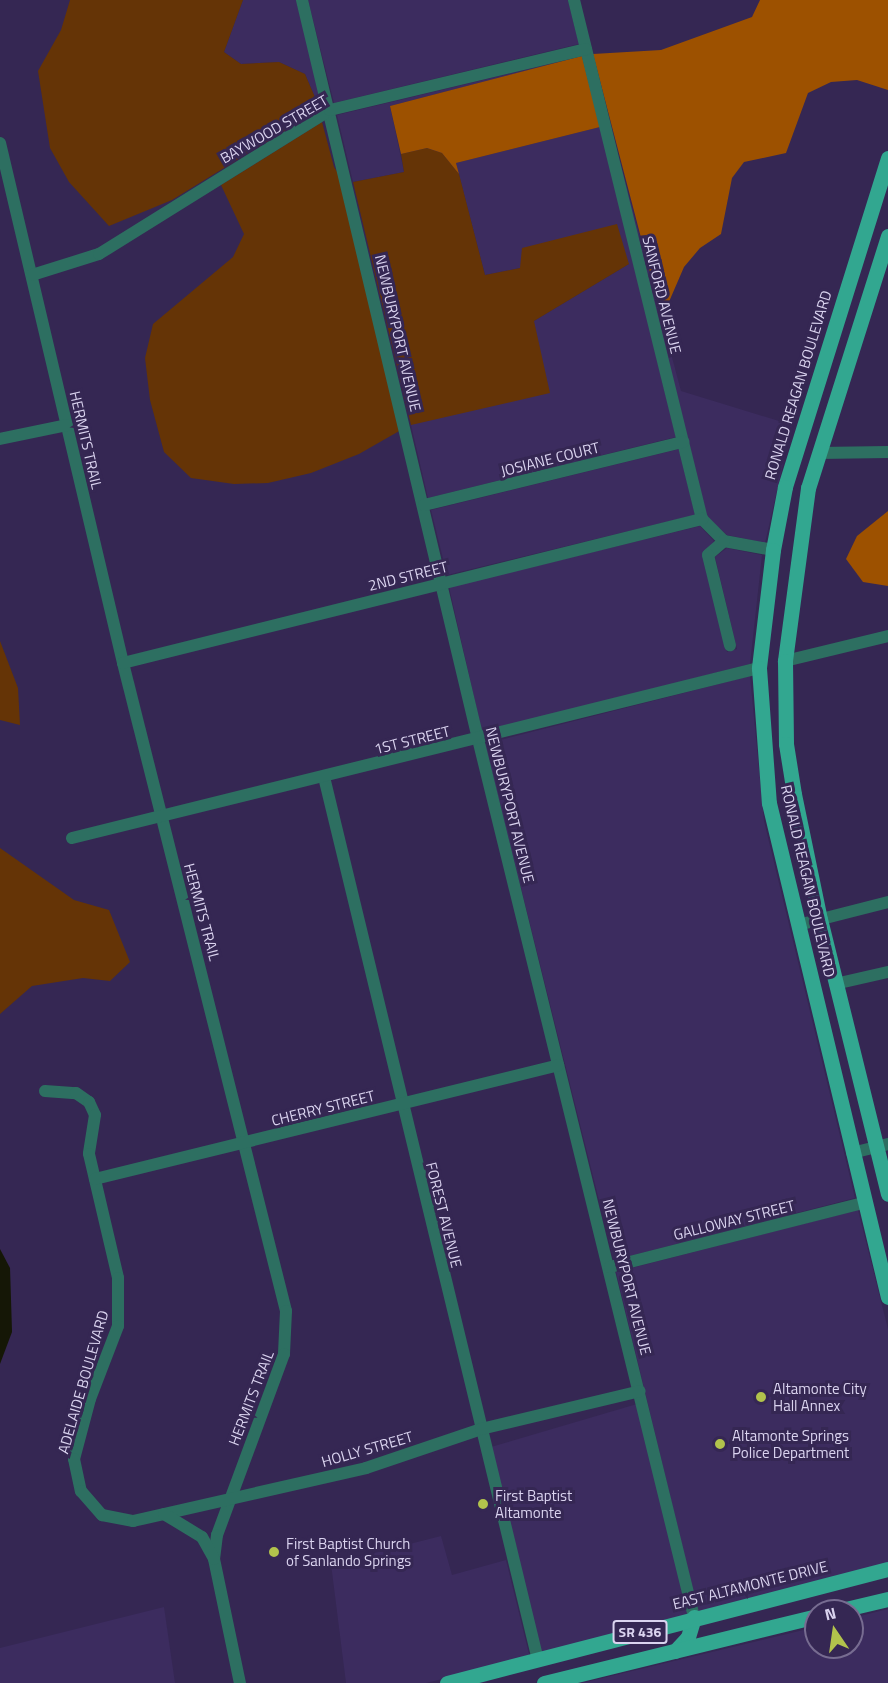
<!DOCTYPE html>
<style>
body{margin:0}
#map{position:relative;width:888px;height:1683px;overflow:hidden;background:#352753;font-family:"Titillium Web",sans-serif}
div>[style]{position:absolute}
.built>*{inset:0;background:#3c2c5f}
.green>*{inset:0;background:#653406}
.forest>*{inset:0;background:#9d5100}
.water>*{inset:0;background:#151706}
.minor>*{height:12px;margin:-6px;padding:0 6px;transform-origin:6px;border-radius:6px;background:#2d6f61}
.major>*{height:15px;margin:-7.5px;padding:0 7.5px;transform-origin:7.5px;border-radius:7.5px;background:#32a790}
.dots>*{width:16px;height:16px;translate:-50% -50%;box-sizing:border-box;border:3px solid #352753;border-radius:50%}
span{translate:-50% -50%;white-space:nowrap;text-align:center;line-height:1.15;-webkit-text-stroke:6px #352753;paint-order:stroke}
.shield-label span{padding:2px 4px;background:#352753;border:2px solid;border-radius:4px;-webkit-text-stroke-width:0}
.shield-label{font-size:14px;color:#dad3ef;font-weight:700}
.street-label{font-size:15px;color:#dad3ef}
.poi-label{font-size:15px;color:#dad3ef}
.left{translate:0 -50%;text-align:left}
.north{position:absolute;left:804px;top:1599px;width:60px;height:60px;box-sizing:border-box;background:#352753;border:2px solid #776c91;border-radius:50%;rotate:347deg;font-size:16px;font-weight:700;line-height:24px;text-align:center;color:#dad3ef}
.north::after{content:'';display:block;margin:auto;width:21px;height:27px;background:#b2c34c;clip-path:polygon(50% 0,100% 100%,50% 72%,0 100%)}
</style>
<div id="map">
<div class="built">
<div style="clip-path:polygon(243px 0,296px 0,324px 107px,320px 109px,305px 74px,279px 62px,241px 64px,224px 52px)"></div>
<div style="clip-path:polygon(308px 0,568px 0,579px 44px,334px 103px)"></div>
<div style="clip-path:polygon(579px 57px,390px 106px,404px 172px,353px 182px,337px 115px)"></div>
<div style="clip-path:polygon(610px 124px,681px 391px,792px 425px,765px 543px,727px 535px,707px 517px)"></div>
<div style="clip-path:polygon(600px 127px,676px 437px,428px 498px,411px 425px,534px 321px,629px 264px,520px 268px,485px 275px,456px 163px)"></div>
<div style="clip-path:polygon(679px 449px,695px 515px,447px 575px,431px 510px)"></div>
<div style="clip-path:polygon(700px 526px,714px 541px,703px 556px,727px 652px,737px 649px,715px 557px,727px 548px,762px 555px,750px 664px,482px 732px,449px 587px)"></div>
<div style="clip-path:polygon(750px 676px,764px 821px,855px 1198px,614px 1260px,485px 744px)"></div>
<div style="clip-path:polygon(858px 1210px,888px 1329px,888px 1569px,699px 1616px,616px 1272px)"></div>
<div style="clip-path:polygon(637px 1404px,689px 1619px,540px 1655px,491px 1447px)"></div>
<div style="clip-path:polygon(441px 1536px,452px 1575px,506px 1560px,530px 1658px,426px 1683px,346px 1683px,331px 1564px)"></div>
<div style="clip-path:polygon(164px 1607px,175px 1683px,0 1683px,0 1648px)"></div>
<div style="clip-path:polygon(888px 1609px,888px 1683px,582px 1683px,816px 1627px,816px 1647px,852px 1647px,852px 1618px)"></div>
</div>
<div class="green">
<div style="clip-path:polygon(70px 0,243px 0,224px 52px,241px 64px,279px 62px,305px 74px,320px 109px,172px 200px,109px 226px,69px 182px,50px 148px,38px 71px,61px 30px)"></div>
<div style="clip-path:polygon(322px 122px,334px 167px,340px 176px,401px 430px,359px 454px,311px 473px,268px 483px,234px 484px,191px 478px,164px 452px,150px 400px,145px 358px,153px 324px,233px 257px,244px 234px,221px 185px)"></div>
<div style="clip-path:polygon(427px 148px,442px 153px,459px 174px,485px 275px,520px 268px,522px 248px,617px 224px,629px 264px,534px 321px,550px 393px,411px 425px,353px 182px,404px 172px,401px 154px)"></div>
<div style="clip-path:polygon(0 641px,18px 688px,20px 725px,0 720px)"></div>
<div style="clip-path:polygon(0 848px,74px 900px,109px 910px,130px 962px,110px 981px,83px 978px,32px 986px,0 1014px)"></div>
</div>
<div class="forest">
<div style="clip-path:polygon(760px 0,888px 0,888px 90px,857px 80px,831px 82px,808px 93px,786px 153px,744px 162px,732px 178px,721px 234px,700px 248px,684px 267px,662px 318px,593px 54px,661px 50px,752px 17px)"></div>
<div style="clip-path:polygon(582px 56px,600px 127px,456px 163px,459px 174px,442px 153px,427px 148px,401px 154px,390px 106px)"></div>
<div style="clip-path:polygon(888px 511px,888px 586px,863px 582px,846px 559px,857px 536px)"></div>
</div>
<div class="water">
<div style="clip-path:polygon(0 1249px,10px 1268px,12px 1332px,0 1364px)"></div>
</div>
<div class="minor">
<div style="left:302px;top:0;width:760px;rotate:76.6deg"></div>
<div style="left:478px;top:739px;width:904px;rotate:76.18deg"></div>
<div style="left:574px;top:0;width:535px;rotate:76.15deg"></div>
<div style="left:702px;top:519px;width:31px;rotate:45deg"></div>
<div style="left:724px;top:541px;width:50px;rotate:10.4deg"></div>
<div style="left:0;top:143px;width:534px;rotate:76.69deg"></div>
<div style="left:123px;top:663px;width:668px;rotate:75.88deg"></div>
<div style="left:286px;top:1311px;width:43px;rotate:92.7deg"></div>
<div style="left:284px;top:1354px;width:193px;rotate:110.3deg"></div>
<div style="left:217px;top:1535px;width:24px;rotate:97deg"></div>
<div style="left:214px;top:1559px;width:127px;rotate:78.2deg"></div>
<div style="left:32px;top:275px;width:70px;rotate:-17.4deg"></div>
<div style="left:99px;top:254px;width:272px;rotate:-31.9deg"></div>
<div style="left:330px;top:110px;width:263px;rotate:-13.4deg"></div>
<div style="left:0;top:439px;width:68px;rotate:-11.8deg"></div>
<div style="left:819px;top:453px;width:69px;rotate:-0.8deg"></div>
<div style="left:424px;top:505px;width:267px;rotate:-13.7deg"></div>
<div style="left:724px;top:541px;width:21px;rotate:139deg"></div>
<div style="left:708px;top:555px;width:93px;rotate:76.3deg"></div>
<div style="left:785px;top:661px;width:106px;rotate:-13.6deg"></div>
<div style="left:123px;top:663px;width:597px;rotate:-13.97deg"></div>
<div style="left:324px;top:777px;width:909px;rotate:76.38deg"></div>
<div style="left:72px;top:838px;width:708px;rotate:-13.9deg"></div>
<div style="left:798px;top:925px;width:93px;rotate:-14.3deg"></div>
<div style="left:835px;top:984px;width:54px;rotate:-12.8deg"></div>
<div style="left:45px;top:1091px;width:31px;rotate:4deg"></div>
<div style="left:76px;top:1093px;width:16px;rotate:35deg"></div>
<div style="left:89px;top:1102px;width:14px;rotate:65deg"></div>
<div style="left:95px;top:1115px;width:39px;rotate:99deg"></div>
<div style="left:89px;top:1154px;width:127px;rotate:76.8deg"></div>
<div style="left:118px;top:1278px;width:48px;rotate:90deg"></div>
<div style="left:118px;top:1326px;width:78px;rotate:111deg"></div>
<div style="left:90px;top:1399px;width:62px;rotate:104.9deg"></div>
<div style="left:74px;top:1459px;width:33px;rotate:78deg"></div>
<div style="left:81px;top:1491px;width:32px;rotate:49deg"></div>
<div style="left:102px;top:1515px;width:32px;rotate:11deg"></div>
<div style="left:133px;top:1521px;width:239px;rotate:-12.8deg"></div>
<div style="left:366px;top:1468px;width:121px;rotate:-18.7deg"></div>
<div style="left:481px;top:1429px;width:163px;rotate:-13.4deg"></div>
<div style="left:852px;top:1153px;width:37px;rotate:-14deg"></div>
<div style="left:95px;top:1179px;width:477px;rotate:-13.8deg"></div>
<div style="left:610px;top:1267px;width:264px;rotate:-14.2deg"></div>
<div style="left:164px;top:1514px;width:44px;rotate:31.2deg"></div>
<div style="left:202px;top:1537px;width:25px;rotate:61deg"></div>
</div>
<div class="major">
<div style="left:888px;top:158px;width:345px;rotate:107.4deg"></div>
<div style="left:785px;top:487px;width:64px;rotate:100.8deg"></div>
<div style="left:773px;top:550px;width:119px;rotate:96.8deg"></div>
<div style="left:759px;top:668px;width:135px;rotate:85.8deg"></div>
<div style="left:769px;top:803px;width:508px;rotate:76.46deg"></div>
<div style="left:888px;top:236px;width:264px;rotate:107.6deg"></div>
<div style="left:808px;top:488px;width:175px;rotate:97.6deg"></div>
<div style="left:785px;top:661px;width:83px;rotate:89.3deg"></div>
<div style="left:786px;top:744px;width:51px;rotate:80.9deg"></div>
<div style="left:794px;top:794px;width:128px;rotate:78.3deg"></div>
<div style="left:820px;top:919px;width:283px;rotate:76.1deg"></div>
<div style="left:837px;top:1611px;width:52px;rotate:-13.2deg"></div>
<div style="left:675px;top:1651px;width:19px;rotate:-47deg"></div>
<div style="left:688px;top:1637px;width:21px;rotate:-73deg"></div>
<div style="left:447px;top:1683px;width:455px;rotate:-14.5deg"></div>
<div style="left:544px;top:1683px;width:280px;rotate:-13.8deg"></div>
</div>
<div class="dots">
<div style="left:761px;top:1397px;background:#b2c34c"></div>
<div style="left:720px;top:1444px;background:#b2c34c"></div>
<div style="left:483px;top:1504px;background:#b2c34c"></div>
<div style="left:274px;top:1552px;background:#b2c34c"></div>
</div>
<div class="shield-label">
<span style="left:640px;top:1632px">SR 436</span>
</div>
<div class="street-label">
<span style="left:274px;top:129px;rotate:-30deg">BAYWOOD STREET</span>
<span style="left:662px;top:295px;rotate:76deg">SANFORD AVENUE</span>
<span style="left:398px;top:333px;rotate:77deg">NEWBURYPORT AVENUE</span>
<span style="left:798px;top:385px;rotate:-73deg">RONALD REAGAN BOULEVARD</span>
<span style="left:86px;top:440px;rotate:77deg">HERMITS TRAIL</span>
<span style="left:550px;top:459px;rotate:-14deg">JOSIANE COURT</span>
<span style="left:408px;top:576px;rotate:-14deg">2ND STREET</span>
<span style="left:412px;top:740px;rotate:-14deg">1ST STREET</span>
<span style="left:510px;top:805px;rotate:76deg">NEWBURYPORT AVENUE</span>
<span style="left:808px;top:881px;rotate:77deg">RONALD REAGAN BOULEVARD</span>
<span style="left:202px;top:912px;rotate:75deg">HERMITS TRAIL</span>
<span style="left:323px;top:1108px;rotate:-14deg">CHERRY STREET</span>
<span style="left:444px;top:1215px;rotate:76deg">FOREST AVENUE</span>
<span style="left:734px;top:1220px;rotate:-14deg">GALLOWAY STREET</span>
<span style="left:627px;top:1277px;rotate:76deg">NEWBURYPORT AVENUE</span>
<span style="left:83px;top:1382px;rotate:-74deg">ADELAIDE BOULEVARD</span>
<span style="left:251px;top:1398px;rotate:-69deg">HERMITS TRAIL</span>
<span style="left:367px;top:1449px;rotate:-16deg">HOLLY STREET</span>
<span style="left:750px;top:1585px;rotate:-14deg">EAST ALTAMONTE DRIVE</span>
</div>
<div class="poi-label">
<span class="left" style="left:773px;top:1397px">Altamonte City<br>Hall Annex</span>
<span class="left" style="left:732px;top:1444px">Altamonte Springs<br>Police Department</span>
<span class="left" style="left:495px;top:1504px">First Baptist<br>Altamonte</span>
<span class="left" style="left:286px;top:1552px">First Baptist Church<br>of Sanlando Springs</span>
</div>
<div class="north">N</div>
</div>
